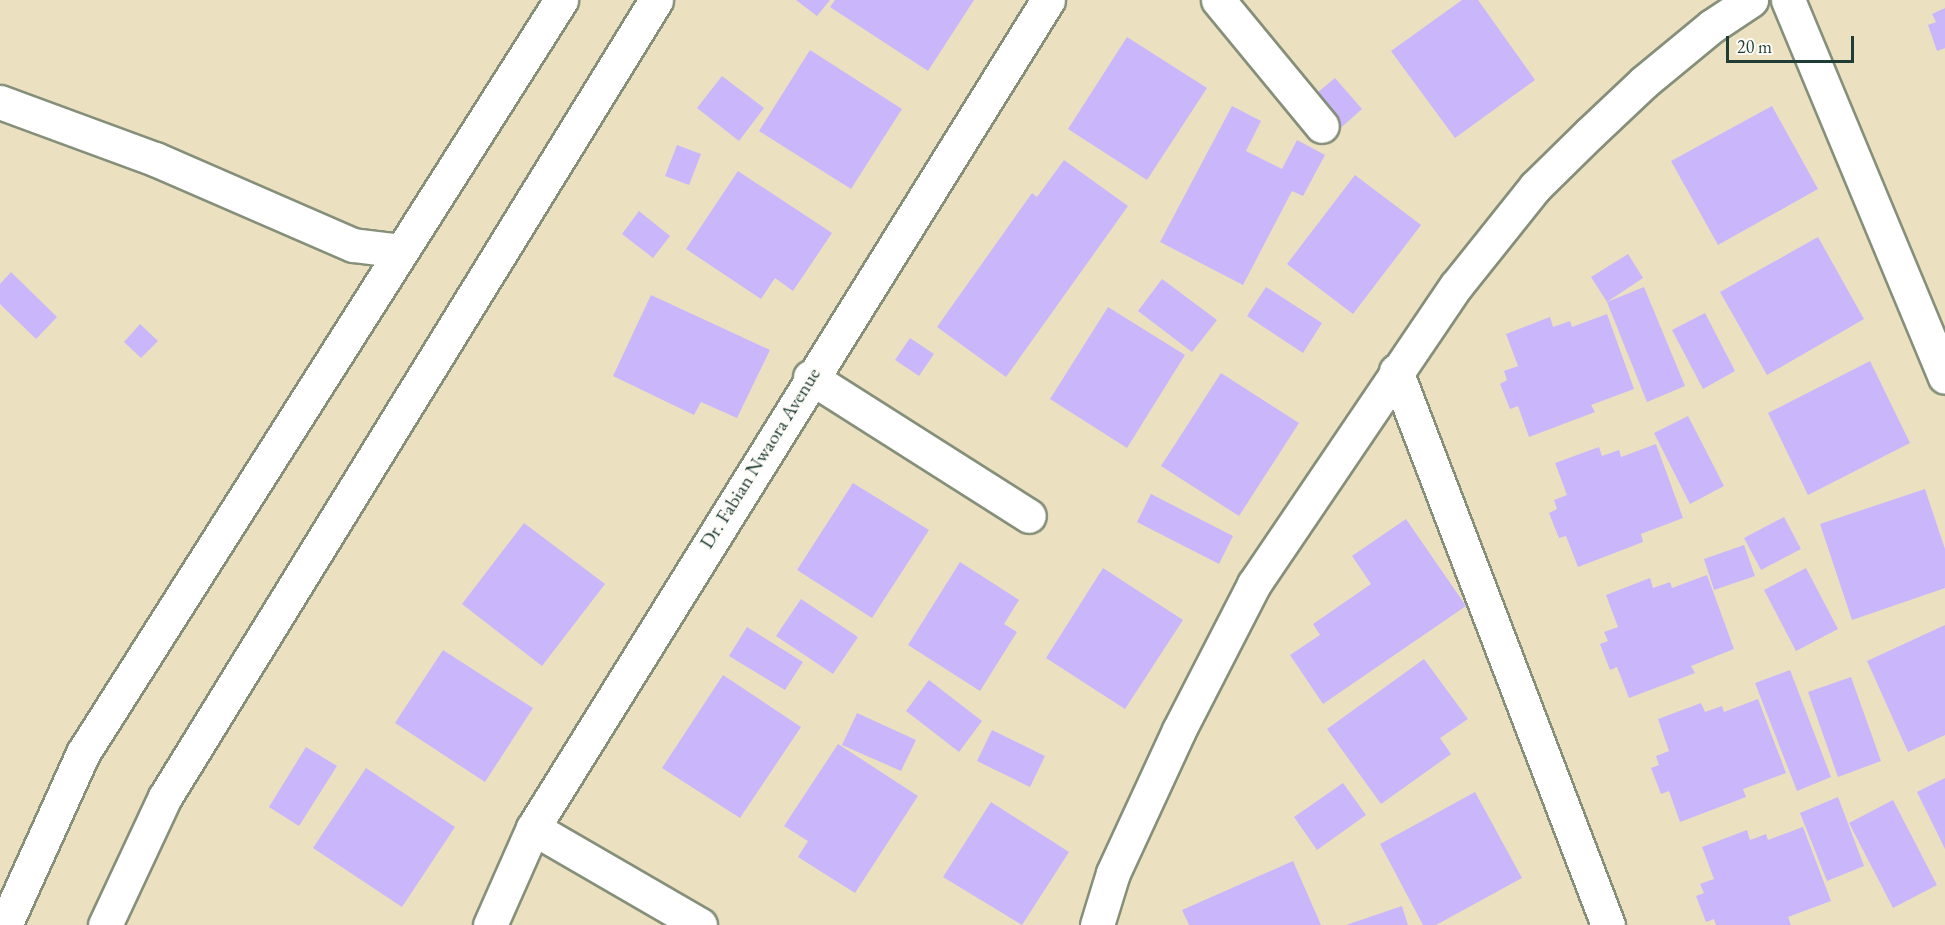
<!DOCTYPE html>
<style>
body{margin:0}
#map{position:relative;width:1945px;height:925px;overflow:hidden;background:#ebe1c0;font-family:"EB Garamond",serif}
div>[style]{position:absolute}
.building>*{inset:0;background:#cab6fb}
.roads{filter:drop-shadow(2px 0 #858f7a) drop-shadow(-2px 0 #858f7a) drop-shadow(0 2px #858f7a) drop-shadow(0 -2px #858f7a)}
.street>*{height:33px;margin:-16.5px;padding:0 16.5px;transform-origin:16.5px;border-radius:16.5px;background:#fff}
span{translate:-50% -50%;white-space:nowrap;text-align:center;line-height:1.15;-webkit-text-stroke:4.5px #fdfcf7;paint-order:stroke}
.street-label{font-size:20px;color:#1f3d34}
.scale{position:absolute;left:1726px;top:36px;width:128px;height:27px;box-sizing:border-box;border:3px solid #1f3d34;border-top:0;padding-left:8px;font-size:18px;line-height:21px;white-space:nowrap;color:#1f3d34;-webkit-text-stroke:4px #fdfcf7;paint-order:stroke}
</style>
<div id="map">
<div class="building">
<div style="clip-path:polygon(796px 0,830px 0,817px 16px)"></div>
<div style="clip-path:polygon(835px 0,974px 0,928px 71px,830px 7px)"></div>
<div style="clip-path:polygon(1462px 0,1478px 0,1535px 80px,1455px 138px,1391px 51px)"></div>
<div style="clip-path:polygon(1945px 8px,1945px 48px,1937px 51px,1928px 25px,1936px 22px,1932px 14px)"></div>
<div style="clip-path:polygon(1127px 37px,1207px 88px,1147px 180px,1068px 129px)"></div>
<div style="clip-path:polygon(810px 50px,902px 109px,851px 189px,759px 131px)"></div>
<div style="clip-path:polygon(722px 76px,764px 108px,739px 141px,697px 108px)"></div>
<div style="clip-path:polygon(1335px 78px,1362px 109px,1334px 134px,1306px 102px)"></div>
<div style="clip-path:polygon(1232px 106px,1261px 121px,1246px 151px,1282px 169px,1297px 140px,1325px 155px,1303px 196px,1292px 191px,1243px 285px,1160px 242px)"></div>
<div style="clip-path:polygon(1772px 106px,1818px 189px,1718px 245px,1671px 161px)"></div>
<div style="clip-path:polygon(677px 145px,701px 154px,689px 185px,665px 176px)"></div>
<div style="clip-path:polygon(1064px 160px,1128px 206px,1006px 377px,937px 327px,1032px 193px,1037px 197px)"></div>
<div style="clip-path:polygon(738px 171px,832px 233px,793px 291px,775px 278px,761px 299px,686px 249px)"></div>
<div style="clip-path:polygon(1355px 175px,1421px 225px,1353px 314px,1287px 264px)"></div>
<div style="clip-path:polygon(639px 211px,670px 236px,653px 258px,622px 234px)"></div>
<div style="clip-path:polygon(1818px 237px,1864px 319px,1767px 375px,1720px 292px)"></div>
<div style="clip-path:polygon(1628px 254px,1643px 278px,1607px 302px,1591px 277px)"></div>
<div style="clip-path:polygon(11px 272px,57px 317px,36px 339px,0 304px,0 284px)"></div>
<div style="clip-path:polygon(1162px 279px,1217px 320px,1192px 352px,1138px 311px)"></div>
<div style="clip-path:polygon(1266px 287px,1322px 323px,1303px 353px,1247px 316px)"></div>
<div style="clip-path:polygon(1644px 287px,1685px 386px,1647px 402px,1607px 302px)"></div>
<div style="clip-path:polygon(651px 295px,770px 350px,737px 418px,701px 402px,694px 415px,613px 376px)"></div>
<div style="clip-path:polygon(1108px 307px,1185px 355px,1127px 448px,1050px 399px)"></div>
<div style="clip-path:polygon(1705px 313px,1735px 371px,1703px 389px,1672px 330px)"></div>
<div style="clip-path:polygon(1607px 314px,1634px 389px,1591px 405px,1595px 412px,1529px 437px,1518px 406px,1510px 409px,1500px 384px,1507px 380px,1504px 371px,1518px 366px,1506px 334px,1550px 317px,1553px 327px,1570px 321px,1572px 327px)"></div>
<div style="clip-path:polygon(140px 324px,158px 341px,141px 358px,124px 342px)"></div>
<div style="clip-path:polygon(910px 338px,934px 354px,919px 376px,895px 360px)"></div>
<div style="clip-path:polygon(1870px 361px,1910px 443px,1808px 495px,1768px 413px)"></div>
<div style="clip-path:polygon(1221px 373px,1299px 423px,1239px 516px,1161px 466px)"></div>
<div style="clip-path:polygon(1688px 416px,1724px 486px,1690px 504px,1654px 433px)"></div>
<div style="clip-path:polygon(1656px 444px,1683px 518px,1641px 534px,1643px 542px,1578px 567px,1566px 536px,1559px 538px,1549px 513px,1557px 509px,1554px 500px,1567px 495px,1555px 463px,1599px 447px,1602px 456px,1619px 450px,1621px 457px)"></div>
<div style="clip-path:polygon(853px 483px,929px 530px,872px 618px,797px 570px)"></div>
<div style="clip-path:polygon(1925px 489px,1945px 549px,1945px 588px,1852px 620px,1820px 524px)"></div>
<div style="clip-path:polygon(1151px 494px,1233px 536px,1219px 564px,1137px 522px)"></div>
<div style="clip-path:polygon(1784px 517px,1801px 549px,1761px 570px,1744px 538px)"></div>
<div style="clip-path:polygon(1406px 519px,1466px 606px,1323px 704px,1290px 655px,1320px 635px,1313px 624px,1371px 584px,1352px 556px)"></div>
<div style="clip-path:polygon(524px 523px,605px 584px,542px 666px,462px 604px)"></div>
<div style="clip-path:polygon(1744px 545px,1755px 576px,1714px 590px,1704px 559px)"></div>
<div style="clip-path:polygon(960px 562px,1019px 600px,1004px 624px,1017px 632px,980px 691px,908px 645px)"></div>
<div style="clip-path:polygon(1103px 568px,1183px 620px,1125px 709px,1046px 658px)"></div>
<div style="clip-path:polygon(1806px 568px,1838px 629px,1796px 651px,1764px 590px)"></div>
<div style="clip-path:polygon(1707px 575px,1734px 649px,1691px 666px,1695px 673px,1629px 698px,1617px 667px,1610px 670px,1600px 644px,1608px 641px,1604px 632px,1618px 627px,1606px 595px,1650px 578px,1653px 588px,1670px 582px,1672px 588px)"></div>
<div style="clip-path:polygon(801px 599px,858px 637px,833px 674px,776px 636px)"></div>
<div style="clip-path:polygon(1945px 625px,1945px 735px,1908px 752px,1867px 661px)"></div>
<div style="clip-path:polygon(747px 627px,803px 662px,785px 690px,729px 656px)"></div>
<div style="clip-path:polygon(443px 650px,533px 708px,485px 782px,395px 723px)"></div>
<div style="clip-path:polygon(1424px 659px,1468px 719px,1440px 738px,1451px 754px,1381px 804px,1327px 729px)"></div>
<div style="clip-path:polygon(1790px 670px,1831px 777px,1797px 791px,1755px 683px)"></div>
<div style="clip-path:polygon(723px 675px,801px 727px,740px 818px,662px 768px)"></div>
<div style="clip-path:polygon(1851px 677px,1881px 761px,1838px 777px,1808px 692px)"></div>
<div style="clip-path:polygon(929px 680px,982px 721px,959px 752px,906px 711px)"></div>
<div style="clip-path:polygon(1758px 699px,1786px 773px,1743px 789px,1746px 797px,1680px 822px,1669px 791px,1661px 794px,1651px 768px,1659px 765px,1656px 756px,1669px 751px,1658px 719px,1701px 703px,1705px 712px,1722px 706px,1724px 712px)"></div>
<div style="clip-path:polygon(857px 713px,916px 740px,901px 771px,842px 745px)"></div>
<div style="clip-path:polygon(992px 730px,1045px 756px,1030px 787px,977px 761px)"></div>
<div style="clip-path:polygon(838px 744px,918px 796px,855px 893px,798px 857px,808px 841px,784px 826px)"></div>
<div style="clip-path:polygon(306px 747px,337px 766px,299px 826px,269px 807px)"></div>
<div style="clip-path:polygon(366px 768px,455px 827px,402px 907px,313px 848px)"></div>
<div style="clip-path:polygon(1945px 778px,1945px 849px,1917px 792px)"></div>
<div style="clip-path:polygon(1343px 783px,1366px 815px,1317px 850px,1294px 817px)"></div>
<div style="clip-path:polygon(1475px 792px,1522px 878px,1436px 925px,1423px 925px,1380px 844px)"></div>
<div style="clip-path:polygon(1838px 797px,1864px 866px,1827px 881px,1800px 813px)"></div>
<div style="clip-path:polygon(1893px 800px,1937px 885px,1893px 908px,1849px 823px)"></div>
<div style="clip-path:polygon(991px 802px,1069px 852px,1022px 925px,943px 877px)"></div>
<div style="clip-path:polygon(1803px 827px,1831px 901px,1788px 917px,1791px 925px,1716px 925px,1714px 919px,1706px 922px,1696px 896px,1704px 893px,1700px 884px,1714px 879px,1702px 847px,1747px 830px,1750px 840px,1766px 834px,1768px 840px)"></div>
<div style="clip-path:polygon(1293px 861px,1321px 925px,1189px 925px,1182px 910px)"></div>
<div style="clip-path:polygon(1402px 906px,1408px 925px,1346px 925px)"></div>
</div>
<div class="roads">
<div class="street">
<div style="left:1218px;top:0;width:163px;rotate:50.5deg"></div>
<div style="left:1788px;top:0;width:408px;rotate:67.4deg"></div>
<div style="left:0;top:102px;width:165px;rotate:20.2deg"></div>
<div style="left:155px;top:159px;width:216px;rotate:23.5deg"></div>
<div style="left:353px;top:245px;width:48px;rotate:7.1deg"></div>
<div style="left:1396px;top:371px;width:593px;rotate:69.06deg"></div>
<div style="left:810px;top:377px;width:259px;rotate:32.4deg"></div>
<div style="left:533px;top:828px;width:193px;rotate:30.1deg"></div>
<div style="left:5px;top:925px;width:189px;rotate:-65.6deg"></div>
<div style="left:83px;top:753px;width:892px;rotate:-57.59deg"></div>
<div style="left:105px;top:925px;width:141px;rotate:-64.9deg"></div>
<div style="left:165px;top:797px;width:936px;rotate:-58.36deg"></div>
<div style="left:490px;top:925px;width:106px;rotate:-66.1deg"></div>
<div style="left:533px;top:828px;width:975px;rotate:-58.12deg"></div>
<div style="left:1097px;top:925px;width:54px;rotate:-72.9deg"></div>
<div style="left:1113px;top:873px;width:157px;rotate:-65.2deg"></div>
<div style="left:1179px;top:730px;width:164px;rotate:-62.8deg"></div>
<div style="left:1254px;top:584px;width:360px;rotate:-55.9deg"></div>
<div style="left:1456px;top:286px;width:127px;rotate:-51.4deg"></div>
<div style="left:1535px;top:187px;width:77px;rotate:-44.5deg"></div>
<div style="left:1590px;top:133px;width:74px;rotate:-43.4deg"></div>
<div style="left:1644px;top:82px;width:88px;rotate:-39.5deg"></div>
<div style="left:1712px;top:26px;width:47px;rotate:-33.7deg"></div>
</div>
</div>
<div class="street-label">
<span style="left:760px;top:458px;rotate:-58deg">Dr. Fabian Nwaora Avenue</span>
</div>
<div class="scale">20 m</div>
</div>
